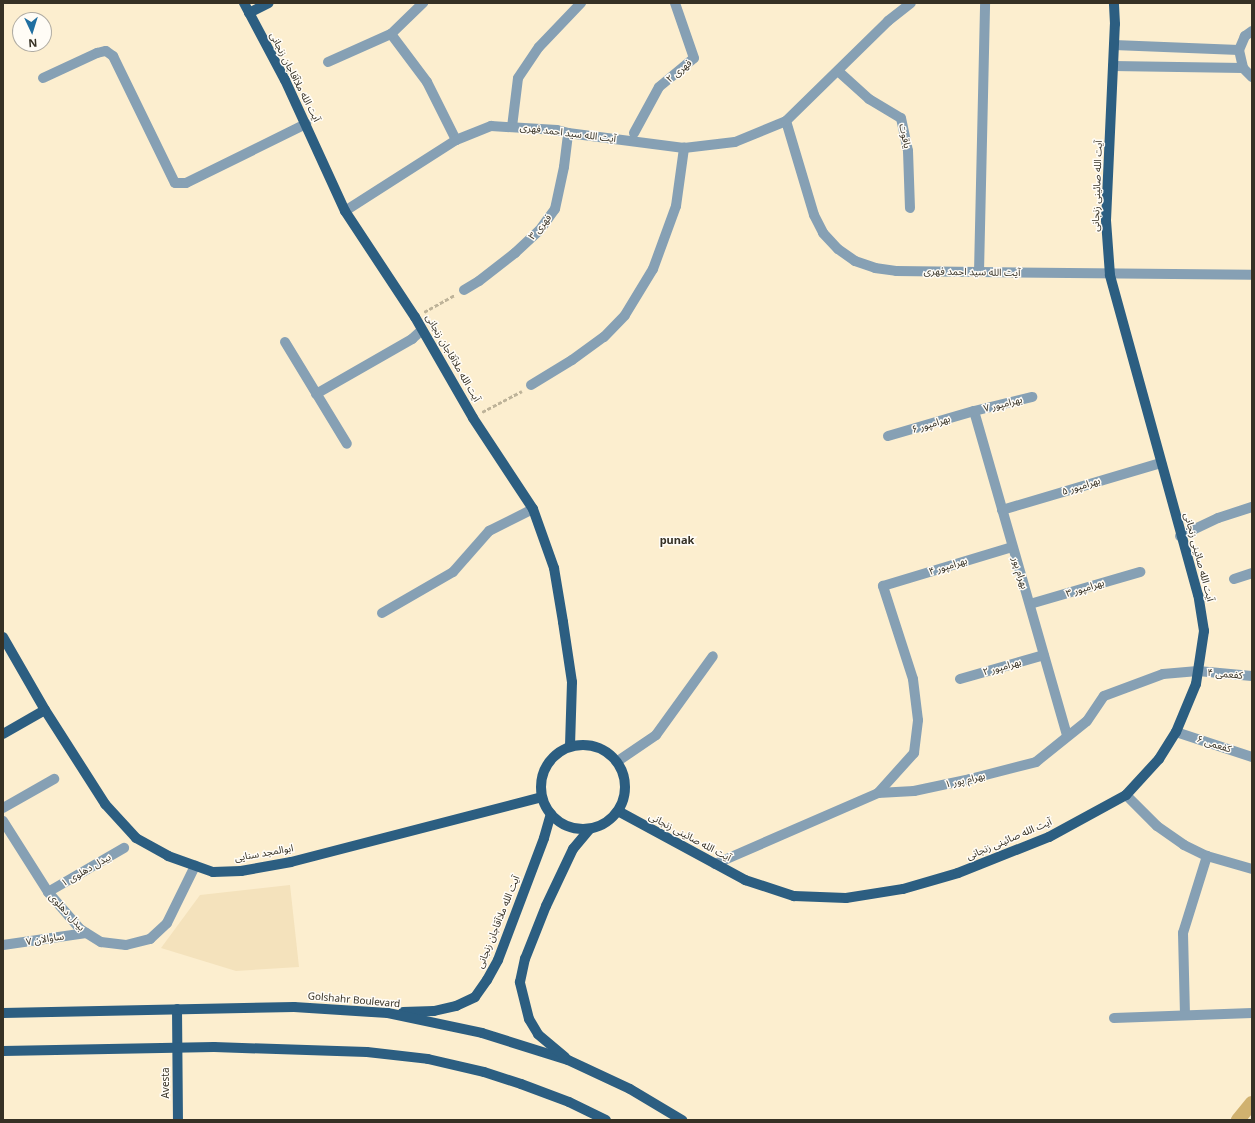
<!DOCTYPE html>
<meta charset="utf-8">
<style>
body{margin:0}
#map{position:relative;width:1255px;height:1123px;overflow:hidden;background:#fceecf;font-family:"Noto Sans","Noto Sans Arabic",sans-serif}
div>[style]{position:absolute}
.built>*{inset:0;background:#f4e2bc}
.canal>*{height:14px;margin:-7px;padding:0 7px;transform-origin:7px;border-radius:7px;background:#d0b16f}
.path>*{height:2.5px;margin-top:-1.25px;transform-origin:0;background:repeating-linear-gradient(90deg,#beb399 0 4px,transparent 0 6px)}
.minor>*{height:10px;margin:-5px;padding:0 5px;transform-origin:5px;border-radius:5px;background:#86a0b4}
.major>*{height:10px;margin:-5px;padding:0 5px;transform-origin:5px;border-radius:5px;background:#2c5e81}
.major>.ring{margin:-5px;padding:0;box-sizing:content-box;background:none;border:10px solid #2c5e81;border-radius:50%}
span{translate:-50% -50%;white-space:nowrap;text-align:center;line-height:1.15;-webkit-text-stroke:3px #fffcf6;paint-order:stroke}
.street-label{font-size:10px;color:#363125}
.neighbourhood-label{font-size:11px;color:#363125;font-weight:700}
.frame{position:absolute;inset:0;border:4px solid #363125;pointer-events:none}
.north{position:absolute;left:12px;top:12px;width:40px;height:40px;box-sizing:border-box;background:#fffcf6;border:1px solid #afaba2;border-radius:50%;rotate:176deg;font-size:11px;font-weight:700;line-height:16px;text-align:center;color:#363125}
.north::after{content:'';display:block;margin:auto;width:14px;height:18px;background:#206fa1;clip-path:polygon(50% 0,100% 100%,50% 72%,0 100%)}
</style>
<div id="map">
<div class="built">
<div style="clip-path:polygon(290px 885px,299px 967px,236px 971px,161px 948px,200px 895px)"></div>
</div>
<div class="canal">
<div style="left:1238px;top:1120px;width:22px;rotate:-51deg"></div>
</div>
<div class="path">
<div style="left:424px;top:312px;width:35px;rotate:-29deg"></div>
<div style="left:482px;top:412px;width:45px;rotate:-27.7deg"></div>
</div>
<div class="minor">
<div style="left:1252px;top:31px;width:9px;rotate:144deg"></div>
<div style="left:1245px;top:36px;width:15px;rotate:113deg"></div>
<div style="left:1239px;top:50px;width:18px;rotate:77deg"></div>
<div style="left:1243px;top:68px;width:13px;rotate:45deg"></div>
<div style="left:391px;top:34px;width:60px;rotate:53.1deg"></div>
<div style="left:427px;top:82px;width:65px;rotate:63.4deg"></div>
<div style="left:1114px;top:45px;width:125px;rotate:2.3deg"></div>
<div style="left:328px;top:62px;width:69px;rotate:-24deg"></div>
<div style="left:391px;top:34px;width:45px;rotate:-44.1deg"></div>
<div style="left:1113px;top:66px;width:130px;rotate:0.9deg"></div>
<div style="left:838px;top:71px;width:42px;rotate:42.1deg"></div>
<div style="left:869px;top:99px;width:37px;rotate:31deg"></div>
<div style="left:901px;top:118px;width:34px;rotate:78deg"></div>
<div style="left:908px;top:151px;width:57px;rotate:88deg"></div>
<div style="left:43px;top:78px;width:60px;rotate:-24.8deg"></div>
<div style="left:97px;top:53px;width:9px;rotate:-13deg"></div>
<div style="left:106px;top:51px;width:9px;rotate:36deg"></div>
<div style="left:113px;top:56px;width:141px;rotate:64deg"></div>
<div style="left:175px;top:183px;width:11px"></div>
<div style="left:186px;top:183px;width:134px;rotate:-26.2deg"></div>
<div style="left:786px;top:121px;width:98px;rotate:73.4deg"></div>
<div style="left:814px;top:215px;width:20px;rotate:63deg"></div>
<div style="left:823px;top:233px;width:22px;rotate:47deg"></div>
<div style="left:838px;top:249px;width:21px;rotate:35deg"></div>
<div style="left:855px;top:261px;width:21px;rotate:19deg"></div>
<div style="left:875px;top:268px;width:21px;rotate:8deg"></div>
<div style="left:896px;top:271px;width:83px;rotate:0.7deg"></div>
<div style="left:979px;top:272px;width:273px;rotate:0.6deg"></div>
<div style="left:512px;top:127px;width:49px;rotate:-83deg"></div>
<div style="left:518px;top:78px;width:37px;rotate:-56deg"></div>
<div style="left:539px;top:47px;width:61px;rotate:-46.3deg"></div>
<div style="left:634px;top:133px;width:52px;rotate:-61.5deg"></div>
<div style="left:659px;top:87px;width:45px;rotate:-39.6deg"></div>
<div style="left:694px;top:58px;width:58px;rotate:-109.1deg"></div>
<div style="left:345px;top:211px;width:132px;rotate:-32.6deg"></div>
<div style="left:456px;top:140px;width:38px;rotate:-22deg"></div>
<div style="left:491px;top:126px;width:66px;rotate:3.5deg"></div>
<div style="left:557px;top:130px;width:11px;rotate:15deg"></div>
<div style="left:568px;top:133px;width:117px;rotate:7.4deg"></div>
<div style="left:684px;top:148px;width:51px;rotate:-6.7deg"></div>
<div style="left:735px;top:142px;width:55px;rotate:-22.4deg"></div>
<div style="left:786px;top:121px;width:143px;rotate:-44.4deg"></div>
<div style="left:888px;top:21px;width:29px;rotate:-38deg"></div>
<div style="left:979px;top:272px;width:269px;rotate:-88.7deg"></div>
<div style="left:464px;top:290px;width:17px;rotate:-31deg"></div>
<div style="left:479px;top:281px;width:46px;rotate:-37.9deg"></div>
<div style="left:515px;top:253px;width:33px;rotate:-43deg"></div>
<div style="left:539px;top:231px;width:27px;rotate:-54deg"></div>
<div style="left:555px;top:209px;width:43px;rotate:-77.9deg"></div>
<div style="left:564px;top:167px;width:34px;rotate:-83deg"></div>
<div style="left:285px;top:342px;width:119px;rotate:58.7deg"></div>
<div style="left:531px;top:385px;width:48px;rotate:-31.4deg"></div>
<div style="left:572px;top:360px;width:39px;rotate:-36deg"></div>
<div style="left:604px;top:337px;width:30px;rotate:-46deg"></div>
<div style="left:625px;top:315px;width:54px;rotate:-58.7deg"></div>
<div style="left:653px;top:269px;width:67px;rotate:-69.9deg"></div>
<div style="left:676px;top:206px;width:59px;rotate:-82.1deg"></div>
<div style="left:316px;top:394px;width:111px;rotate:-29.8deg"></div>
<div style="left:412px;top:339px;width:13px;rotate:-42deg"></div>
<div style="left:974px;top:411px;width:337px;rotate:74deg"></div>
<div style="left:888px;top:436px;width:90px;rotate:-16.2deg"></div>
<div style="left:974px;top:411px;width:60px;rotate:-13.6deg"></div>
<div style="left:1002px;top:510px;width:166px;rotate:-16.5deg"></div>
<div style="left:1180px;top:536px;width:42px;rotate:-25.3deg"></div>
<div style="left:1218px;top:518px;width:36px;rotate:-18deg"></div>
<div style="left:1234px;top:579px;width:19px;rotate:-18deg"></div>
<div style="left:1030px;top:604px;width:115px;rotate:-16.2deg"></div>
<div style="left:382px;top:613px;width:82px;rotate:-30deg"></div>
<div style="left:453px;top:572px;width:55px;rotate:-48.7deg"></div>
<div style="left:489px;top:531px;width:49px;rotate:-26.6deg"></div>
<div style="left:960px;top:679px;width:87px;rotate:-15.9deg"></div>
<div style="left:1176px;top:732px;width:80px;rotate:18.2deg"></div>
<div style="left:618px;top:761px;width:46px;rotate:-34.4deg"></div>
<div style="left:656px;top:735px;width:97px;rotate:-54.2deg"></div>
<div style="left:878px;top:793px;width:54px;rotate:-48deg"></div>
<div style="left:914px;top:753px;width:33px;rotate:-83deg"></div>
<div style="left:918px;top:720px;width:41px;rotate:-97deg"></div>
<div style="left:913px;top:679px;width:98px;rotate:-107.9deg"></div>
<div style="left:883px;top:586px;width:135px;rotate:-16.8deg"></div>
<div style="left:1126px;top:795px;width:44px;rotate:45deg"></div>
<div style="left:1157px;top:826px;width:33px;rotate:35deg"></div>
<div style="left:1184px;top:845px;width:25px;rotate:26deg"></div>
<div style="left:1207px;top:856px;width:47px;rotate:16.1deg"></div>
<div style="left:3px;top:808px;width:59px;rotate:-29.6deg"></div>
<div style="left:3px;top:821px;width:84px;rotate:57.6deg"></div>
<div style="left:48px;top:892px;width:49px;rotate:49.1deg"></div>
<div style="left:80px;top:929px;width:25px;rotate:32deg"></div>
<div style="left:101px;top:942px;width:25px;rotate:7deg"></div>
<div style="left:126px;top:945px;width:25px;rotate:-14deg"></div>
<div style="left:150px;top:939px;width:23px;rotate:-43deg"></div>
<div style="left:167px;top:923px;width:64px;rotate:-63.8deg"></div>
<div style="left:715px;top:864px;width:178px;rotate:-23.5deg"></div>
<div style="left:878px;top:793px;width:36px;rotate:-3deg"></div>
<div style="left:914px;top:791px;width:57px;rotate:-12.1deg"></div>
<div style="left:970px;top:779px;width:68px;rotate:-14.4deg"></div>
<div style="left:1036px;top:762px;width:65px;rotate:-38.8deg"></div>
<div style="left:1087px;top:721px;width:30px;rotate:-56deg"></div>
<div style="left:1104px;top:696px;width:63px;rotate:-20.4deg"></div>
<div style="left:1163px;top:674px;width:35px;rotate:-5deg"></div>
<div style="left:1198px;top:671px;width:54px;rotate:5.3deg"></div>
<div style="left:48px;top:892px;width:88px;rotate:-30.1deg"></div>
<div style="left:3px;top:945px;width:84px;rotate:-8.2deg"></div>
<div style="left:1185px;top:1015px;width:82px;rotate:-91.4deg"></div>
<div style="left:1183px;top:933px;width:81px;rotate:-72.7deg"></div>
<div style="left:1114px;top:1018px;width:138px;rotate:-2.1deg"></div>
</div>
<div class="major">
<div style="left:244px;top:3px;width:87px;rotate:62deg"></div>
<div style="left:285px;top:80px;width:144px;rotate:65.4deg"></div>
<div style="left:345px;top:211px;width:127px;rotate:56.6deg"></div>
<div style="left:415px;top:317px;width:116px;rotate:60.1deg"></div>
<div style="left:473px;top:418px;width:109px;rotate:56.6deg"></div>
<div style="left:533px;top:509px;width:63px;rotate:70.4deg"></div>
<div style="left:554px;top:568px;width:55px;rotate:80.5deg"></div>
<div style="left:563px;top:622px;width:61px;rotate:81.5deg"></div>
<div style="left:572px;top:682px;width:64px;rotate:91.8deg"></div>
<div style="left:249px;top:13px;width:22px;rotate:-27deg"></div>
<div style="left:3px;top:637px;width:84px;rotate:60.1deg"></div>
<div style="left:45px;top:710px;width:112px;rotate:57.4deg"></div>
<div style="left:105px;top:804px;width:46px;rotate:47.6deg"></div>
<div style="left:136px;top:838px;width:37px;rotate:29deg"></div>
<div style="left:168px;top:856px;width:48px;rotate:19.6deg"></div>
<div style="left:213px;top:872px;width:28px;rotate:-2deg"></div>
<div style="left:241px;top:871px;width:51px;rotate:-10.2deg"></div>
<div style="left:291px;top:862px;width:259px;rotate:-14.5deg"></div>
<div style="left:3px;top:734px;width:48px;rotate:-29.7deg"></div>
<div class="ring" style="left:541px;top:745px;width:74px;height:74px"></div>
<div style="left:618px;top:811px;width:145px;rotate:28.5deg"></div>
<div style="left:745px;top:880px;width:52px;rotate:18.1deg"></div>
<div style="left:794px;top:896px;width:52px;rotate:2.2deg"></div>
<div style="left:846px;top:898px;width:58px;rotate:-9deg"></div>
<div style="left:903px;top:889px;width:57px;rotate:-16.2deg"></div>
<div style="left:958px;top:873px;width:98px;rotate:-21.6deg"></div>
<div style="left:1049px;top:837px;width:88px;rotate:-28.6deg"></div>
<div style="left:1126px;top:795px;width:49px;rotate:-47.5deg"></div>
<div style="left:1159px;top:759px;width:32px;rotate:-58deg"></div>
<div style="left:1176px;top:732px;width:52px;rotate:-67.4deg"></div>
<div style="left:1196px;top:684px;width:54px;rotate:-81.4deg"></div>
<div style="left:1204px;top:631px;width:36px;rotate:-99deg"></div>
<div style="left:1198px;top:595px;width:332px;rotate:-105.4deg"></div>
<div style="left:1110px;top:275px;width:55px;rotate:-94.2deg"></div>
<div style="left:1106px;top:220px;width:196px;rotate:-87.4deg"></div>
<div style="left:1115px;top:24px;width:21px;rotate:-93deg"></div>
<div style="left:177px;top:1009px;width:111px;rotate:89.5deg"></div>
<div style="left:403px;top:1012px;width:31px;rotate:-2deg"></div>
<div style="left:434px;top:1011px;width:23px;rotate:-13deg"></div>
<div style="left:456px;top:1006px;width:21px;rotate:-25deg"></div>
<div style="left:475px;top:997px;width:21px;rotate:-55deg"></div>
<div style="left:487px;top:980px;width:23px;rotate:-61deg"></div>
<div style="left:498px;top:960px;width:130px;rotate:-69.3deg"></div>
<div style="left:544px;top:838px;width:25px;rotate:-74deg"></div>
<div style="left:3px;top:1013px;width:291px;rotate:-1.2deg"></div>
<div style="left:294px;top:1007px;width:94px;rotate:3.7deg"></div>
<div style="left:388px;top:1013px;width:96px;rotate:12deg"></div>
<div style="left:482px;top:1033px;width:90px;rotate:17.4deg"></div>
<div style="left:568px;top:1060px;width:68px;rotate:25.1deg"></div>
<div style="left:630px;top:1089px;width:61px;rotate:30.8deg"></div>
<div style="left:3px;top:1051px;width:211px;rotate:-1.1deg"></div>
<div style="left:214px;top:1047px;width:153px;rotate:1.9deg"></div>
<div style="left:367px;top:1052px;width:61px;rotate:6.5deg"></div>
<div style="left:428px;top:1059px;width:57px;rotate:13.1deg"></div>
<div style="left:484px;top:1072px;width:39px;rotate:18deg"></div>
<div style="left:521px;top:1084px;width:51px;rotate:20.6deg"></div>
<div style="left:569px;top:1102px;width:41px;rotate:25.9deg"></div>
<div style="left:565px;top:1057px;width:35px;rotate:-140deg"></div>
<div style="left:538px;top:1034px;width:17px;rotate:-121deg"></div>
<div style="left:529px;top:1019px;width:38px;rotate:-104deg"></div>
<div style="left:520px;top:982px;width:24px;rotate:-78deg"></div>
<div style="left:525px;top:959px;width:57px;rotate:-68.4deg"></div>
<div style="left:546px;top:906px;width:63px;rotate:-64.7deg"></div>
<div style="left:573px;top:849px;width:26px;rotate:-50deg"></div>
</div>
<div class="street-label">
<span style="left:679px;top:71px;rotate:-40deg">فهری ۲</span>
<span style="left:295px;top:77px;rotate:63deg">آیت الله ملاآقاجان زنجانی</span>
<span style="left:568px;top:133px;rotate:7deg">آیت الله سید احمد فهری</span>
<span style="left:905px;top:136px;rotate:78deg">یاقوت</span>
<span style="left:1097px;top:186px;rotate:-88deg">آیت الله صائینی زنجانی</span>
<span style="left:540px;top:227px;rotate:-50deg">فهری ۳</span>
<span style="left:972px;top:272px;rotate:1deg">آیت الله سید احمد فهری</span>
<span style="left:453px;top:358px;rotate:60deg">آیت الله ملاآقاجان زنجانی</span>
<span style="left:1003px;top:404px;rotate:-14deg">بهرامپور ۷</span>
<span style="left:931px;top:424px;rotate:-17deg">بهرامپور ۶</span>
<span style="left:1081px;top:486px;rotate:-17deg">بهرامپور ۵</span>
<span style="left:1199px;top:557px;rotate:75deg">آیت الله صائینی زنجانی</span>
<span style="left:948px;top:566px;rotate:-17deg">بهرامپور ۴</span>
<span style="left:1020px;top:573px;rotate:73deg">بهرام پور</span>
<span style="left:1085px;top:588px;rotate:-17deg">بهرامپور ۳</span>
<span style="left:1002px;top:667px;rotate:-16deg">بهرامپور ۲</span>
<span style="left:1225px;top:674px;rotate:5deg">کفعمی ۴</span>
<span style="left:1214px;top:744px;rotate:18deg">کفعمی ۶</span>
<span style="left:965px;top:780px;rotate:-13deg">بهرام پور ۱</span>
<span style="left:690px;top:837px;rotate:28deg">آیت الله صائینی زنجانی</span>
<span style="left:1009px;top:839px;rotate:-23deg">آیت الله صائینی زنجانی</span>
<span style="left:264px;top:853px;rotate:-10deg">ابوالمجد سنایی</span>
<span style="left:86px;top:870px;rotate:-30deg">بیدل دهلوی ۱</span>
<span style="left:67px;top:912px;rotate:47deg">بیدل دهلوی</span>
<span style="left:498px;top:922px;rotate:-68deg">آیت الله ملاآقاجان زنجانی</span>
<span style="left:45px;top:939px;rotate:-9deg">ساوالان ۷</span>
<span style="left:354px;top:1000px;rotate:5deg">Golshahr Boulevard</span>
<span style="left:166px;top:1083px;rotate:-90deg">Avesta</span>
</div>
<div class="neighbourhood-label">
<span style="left:677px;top:540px">punak</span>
</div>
<div class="frame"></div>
<div class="north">N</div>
</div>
